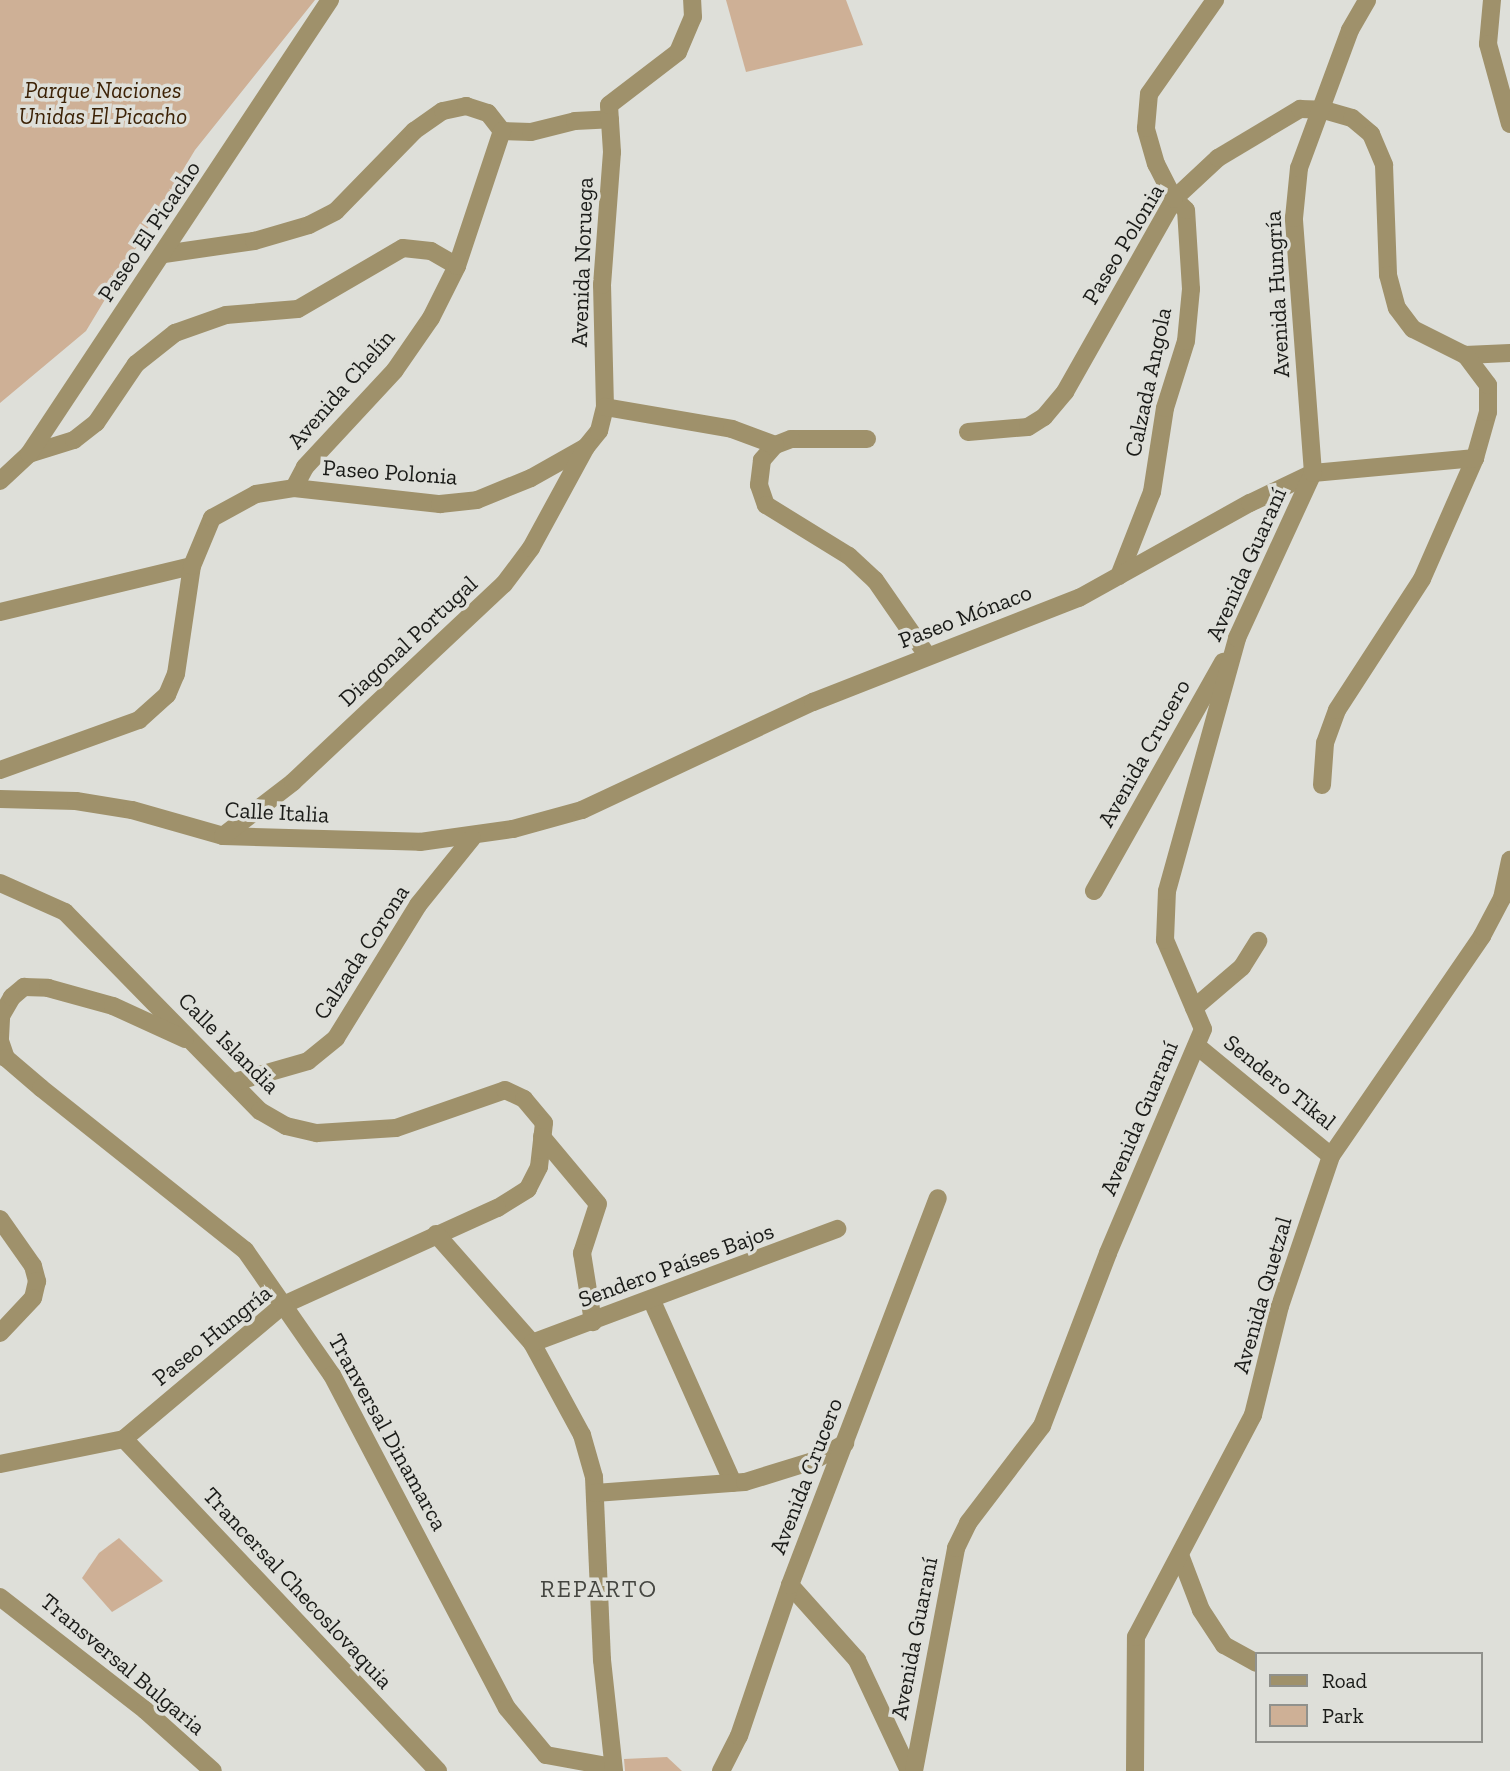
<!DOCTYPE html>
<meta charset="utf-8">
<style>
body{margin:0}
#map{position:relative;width:1510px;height:1771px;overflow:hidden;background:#dedfd9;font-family:"Zilla Slab",serif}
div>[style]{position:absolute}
.green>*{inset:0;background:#ceb096}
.minor>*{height:18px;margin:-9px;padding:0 9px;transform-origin:9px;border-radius:9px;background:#9f916b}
span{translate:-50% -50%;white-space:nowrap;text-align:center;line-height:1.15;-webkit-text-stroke:7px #dedfd9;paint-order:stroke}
.park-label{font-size:23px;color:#3c2206;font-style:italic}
.street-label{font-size:23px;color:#1a1b18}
.neighbourhood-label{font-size:24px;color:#454641;letter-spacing:2px}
.legend{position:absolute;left:1255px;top:1652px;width:228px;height:91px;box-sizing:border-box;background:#dedfd9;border:2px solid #90918c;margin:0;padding:9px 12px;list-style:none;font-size:21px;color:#1a1b18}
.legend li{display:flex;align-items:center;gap:14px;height:35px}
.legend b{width:35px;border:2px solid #90918c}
</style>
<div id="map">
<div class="green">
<div style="clip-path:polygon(0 0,315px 0,195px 150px,86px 331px,0 403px)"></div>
<div style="clip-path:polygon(726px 0,846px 0,863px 45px,746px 72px)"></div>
<div style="clip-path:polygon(119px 1538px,163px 1581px,112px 1612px,82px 1578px,99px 1553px)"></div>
<div style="clip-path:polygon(667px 1757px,682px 1771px,625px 1771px,624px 1759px)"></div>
</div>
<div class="minor">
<div style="left:1492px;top:0;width:44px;rotate:95.2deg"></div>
<div style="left:1488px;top:44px;width:83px;rotate:74.6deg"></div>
<div style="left:502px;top:131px;width:29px;rotate:2deg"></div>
<div style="left:531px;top:132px;width:45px;rotate:-14deg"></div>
<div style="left:575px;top:121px;width:35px;rotate:-3deg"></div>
<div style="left:164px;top:254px;width:91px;rotate:-8.2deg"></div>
<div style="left:254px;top:241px;width:57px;rotate:-16.2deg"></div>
<div style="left:309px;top:225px;width:30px;rotate:-27deg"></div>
<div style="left:336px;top:211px;width:112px;rotate:-45.7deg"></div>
<div style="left:414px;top:131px;width:35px;rotate:-35deg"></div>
<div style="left:443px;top:111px;width:24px;rotate:-12deg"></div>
<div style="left:466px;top:106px;width:23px;rotate:18deg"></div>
<div style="left:488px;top:113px;width:23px;rotate:52deg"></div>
<div style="left:605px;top:407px;width:122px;rotate:-91.4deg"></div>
<div style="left:602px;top:285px;width:133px;rotate:-85.7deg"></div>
<div style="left:612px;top:152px;width:47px;rotate:-93.7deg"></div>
<div style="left:609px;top:105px;width:87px;rotate:-37.5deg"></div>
<div style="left:678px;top:52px;width:38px;rotate:-67deg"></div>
<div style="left:693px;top:17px;width:17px;rotate:-93deg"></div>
<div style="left:968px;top:432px;width:60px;rotate:-4.8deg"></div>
<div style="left:1028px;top:427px;width:19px;rotate:-32deg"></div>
<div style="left:1044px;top:417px;width:33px;rotate:-50deg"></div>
<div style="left:1065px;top:392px;width:222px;rotate:-60.5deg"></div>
<div style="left:1174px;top:199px;width:60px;rotate:-43deg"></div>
<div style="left:1218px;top:158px;width:96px;rotate:-30.9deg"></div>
<div style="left:1300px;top:109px;width:24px;rotate:2deg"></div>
<div style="left:1324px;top:110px;width:29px;rotate:16deg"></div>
<div style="left:1352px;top:118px;width:25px;rotate:40deg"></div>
<div style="left:1371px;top:134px;width:34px;rotate:67deg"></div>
<div style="left:1384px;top:165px;width:110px;rotate:87.9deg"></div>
<div style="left:1388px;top:275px;width:34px;rotate:75deg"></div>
<div style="left:1397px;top:308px;width:26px;rotate:53deg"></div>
<div style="left:1413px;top:329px;width:58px;rotate:26.6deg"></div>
<div style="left:1465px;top:355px;width:45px;rotate:-2.5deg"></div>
<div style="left:867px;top:439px;width:76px;rotate:180deg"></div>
<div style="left:791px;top:439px;width:17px;rotate:159deg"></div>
<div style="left:775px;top:445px;width:20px;rotate:131deg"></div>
<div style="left:762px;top:460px;width:25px;rotate:97deg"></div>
<div style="left:759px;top:485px;width:21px;rotate:71deg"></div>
<div style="left:766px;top:505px;width:97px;rotate:31.6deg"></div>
<div style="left:849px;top:556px;width:35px;rotate:43deg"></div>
<div style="left:875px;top:580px;width:91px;rotate:55.3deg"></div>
<div style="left:29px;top:454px;width:47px;rotate:-17.3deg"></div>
<div style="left:74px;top:440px;width:28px;rotate:-38deg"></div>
<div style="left:96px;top:423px;width:71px;rotate:-55.9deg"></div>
<div style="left:136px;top:364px;width:50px;rotate:-38.5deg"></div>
<div style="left:175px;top:333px;width:54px;rotate:-19.4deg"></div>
<div style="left:226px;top:315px;width:72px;rotate:-4.8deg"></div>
<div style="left:298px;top:309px;width:121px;rotate:-30.2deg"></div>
<div style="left:403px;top:248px;width:28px;rotate:6deg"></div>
<div style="left:431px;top:251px;width:30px;rotate:30deg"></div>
<div style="left:0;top:481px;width:40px;rotate:-43deg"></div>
<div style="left:29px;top:454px;width:545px;rotate:-56.46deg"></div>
<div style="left:294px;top:488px;width:147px;rotate:6.3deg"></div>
<div style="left:440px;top:504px;width:37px;rotate:-6deg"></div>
<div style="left:477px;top:500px;width:58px;rotate:-22.2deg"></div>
<div style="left:531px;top:478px;width:63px;rotate:-29.4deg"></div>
<div style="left:586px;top:447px;width:21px;rotate:-51deg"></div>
<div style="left:599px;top:431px;width:25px;rotate:-76deg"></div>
<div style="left:605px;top:407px;width:129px;rotate:9.8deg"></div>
<div style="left:732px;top:429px;width:46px;rotate:20.4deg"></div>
<div style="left:1119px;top:576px;width:90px;rotate:-68.6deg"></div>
<div style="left:1152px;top:492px;width:85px;rotate:-81.2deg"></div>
<div style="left:1165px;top:408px;width:70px;rotate:-72.6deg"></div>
<div style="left:1186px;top:341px;width:52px;rotate:-84.5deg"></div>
<div style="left:1191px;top:289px;width:79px;rotate:-93.6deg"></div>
<div style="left:1186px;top:210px;width:16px;rotate:-137deg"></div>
<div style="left:1174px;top:199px;width:39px;rotate:-117deg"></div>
<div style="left:1156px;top:164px;width:37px;rotate:-106deg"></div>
<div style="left:1146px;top:128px;width:34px;rotate:-85deg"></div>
<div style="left:1149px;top:94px;width:115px;rotate:-54.9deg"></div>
<div style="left:0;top:612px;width:197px;rotate:-13.5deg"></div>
<div style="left:0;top:770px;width:148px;rotate:-19.8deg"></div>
<div style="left:139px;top:720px;width:38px;rotate:-42deg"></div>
<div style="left:167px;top:695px;width:23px;rotate:-67deg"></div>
<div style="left:176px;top:674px;width:109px;rotate:-81.6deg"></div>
<div style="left:192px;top:566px;width:52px;rotate:-67.4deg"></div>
<div style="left:212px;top:518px;width:50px;rotate:-28.6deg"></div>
<div style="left:256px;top:494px;width:38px;rotate:-9deg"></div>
<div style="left:294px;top:488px;width:24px;rotate:-62deg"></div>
<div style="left:305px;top:467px;width:132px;rotate:-47.1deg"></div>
<div style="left:395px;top:370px;width:63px;rotate:-55.3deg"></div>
<div style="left:431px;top:318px;width:58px;rotate:-63.4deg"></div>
<div style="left:457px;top:266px;width:142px;rotate:-71.6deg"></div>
<div style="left:1322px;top:785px;width:42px;rotate:-85.9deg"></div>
<div style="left:1325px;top:743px;width:35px;rotate:-70deg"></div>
<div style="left:1337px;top:710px;width:156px;rotate:-57deg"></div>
<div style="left:1422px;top:579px;width:132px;rotate:-66.3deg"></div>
<div style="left:1475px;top:458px;width:48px;rotate:-74.2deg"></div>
<div style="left:1488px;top:412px;width:27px;rotate:-90deg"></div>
<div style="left:1488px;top:385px;width:38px;rotate:-127deg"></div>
<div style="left:0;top:799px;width:76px;rotate:1.5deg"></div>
<div style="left:76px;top:801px;width:57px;rotate:9.1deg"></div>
<div style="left:132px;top:810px;width:95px;rotate:15.9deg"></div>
<div style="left:223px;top:836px;width:197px;rotate:1.7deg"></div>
<div style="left:420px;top:842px;width:94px;rotate:-8deg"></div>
<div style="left:513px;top:829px;width:72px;rotate:-15.4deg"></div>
<div style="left:582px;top:810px;width:255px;rotate:-25.1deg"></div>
<div style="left:813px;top:702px;width:286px;rotate:-21.4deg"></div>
<div style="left:1079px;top:598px;width:196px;rotate:-29.1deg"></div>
<div style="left:1250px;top:503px;width:70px;rotate:-25.5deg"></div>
<div style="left:1313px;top:473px;width:163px;rotate:-5.3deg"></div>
<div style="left:223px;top:836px;width:88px;rotate:-37.6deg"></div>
<div style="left:293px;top:782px;width:289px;rotate:-43.2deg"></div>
<div style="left:504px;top:584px;width:45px;rotate:-53.1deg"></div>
<div style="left:531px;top:548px;width:115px;rotate:-61.4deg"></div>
<div style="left:0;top:883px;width:71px;rotate:24deg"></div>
<div style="left:65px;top:912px;width:279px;rotate:45.6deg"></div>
<div style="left:260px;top:1111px;width:30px;rotate:30deg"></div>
<div style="left:286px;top:1126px;width:32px;rotate:13deg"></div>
<div style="left:317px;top:1133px;width:79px;rotate:-3.6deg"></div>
<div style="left:396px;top:1128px;width:115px;rotate:-19.2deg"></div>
<div style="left:505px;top:1090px;width:21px;rotate:25deg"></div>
<div style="left:524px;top:1099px;width:31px;rotate:50deg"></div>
<div style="left:544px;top:1123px;width:44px;rotate:96.5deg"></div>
<div style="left:539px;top:1167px;width:25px;rotate:117deg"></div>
<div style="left:528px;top:1189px;width:36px;rotate:148deg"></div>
<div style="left:497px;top:1208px;width:235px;rotate:155.6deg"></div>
<div style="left:283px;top:1305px;width:208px;rotate:139.9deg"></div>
<div style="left:124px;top:1439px;width:126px;rotate:168.6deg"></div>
<div style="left:1094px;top:891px;width:263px;rotate:-60.6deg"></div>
<div style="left:1194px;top:1008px;width:63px;rotate:-40.5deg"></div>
<div style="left:1242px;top:967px;width:31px;rotate:-58deg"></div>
<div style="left:0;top:1038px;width:22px;rotate:-87deg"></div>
<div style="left:1px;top:1016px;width:22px;rotate:-60deg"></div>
<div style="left:12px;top:997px;width:16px;rotate:-40deg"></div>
<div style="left:24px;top:987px;width:24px;rotate:2deg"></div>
<div style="left:48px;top:988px;width:67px;rotate:15.5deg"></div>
<div style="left:113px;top:1006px;width:79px;rotate:24.6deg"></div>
<div style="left:0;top:1041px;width:18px;rotate:71deg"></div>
<div style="left:6px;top:1058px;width:46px;rotate:40.6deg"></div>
<div style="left:41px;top:1088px;width:260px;rotate:38.5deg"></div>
<div style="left:245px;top:1250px;width:152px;rotate:55.2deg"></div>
<div style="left:332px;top:1375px;width:376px;rotate:62.3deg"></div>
<div style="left:507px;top:1708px;width:61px;rotate:50.3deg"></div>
<div style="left:546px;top:1755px;width:68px;rotate:10.2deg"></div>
<div style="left:1197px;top:1046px;width:173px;rotate:39.4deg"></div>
<div style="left:235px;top:1082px;width:76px;rotate:-16deg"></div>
<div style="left:308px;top:1061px;width:36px;rotate:-39deg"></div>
<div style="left:336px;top:1038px;width:156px;rotate:-58.3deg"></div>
<div style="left:418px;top:905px;width:86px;rotate:-51.1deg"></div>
<div style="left:542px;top:1137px;width:87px;rotate:50.1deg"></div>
<div style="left:598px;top:1204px;width:52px;rotate:108.1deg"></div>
<div style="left:582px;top:1253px;width:70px;rotate:80.9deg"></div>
<div style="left:0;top:1219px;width:57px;rotate:54.9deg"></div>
<div style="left:33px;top:1266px;width:16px;rotate:75deg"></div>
<div style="left:37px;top:1281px;width:17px;rotate:103deg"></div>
<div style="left:33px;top:1298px;width:48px;rotate:133.3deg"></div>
<div style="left:436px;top:1234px;width:145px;rotate:48.6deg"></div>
<div style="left:532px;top:1343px;width:105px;rotate:61.5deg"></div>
<div style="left:582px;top:1435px;width:44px;rotate:74.1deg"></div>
<div style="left:594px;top:1477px;width:183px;rotate:87.5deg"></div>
<div style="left:602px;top:1660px;width:112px;rotate:83.8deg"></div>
<div style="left:652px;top:1301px;width:199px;rotate:66deg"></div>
<div style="left:532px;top:1343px;width:326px;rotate:-20.5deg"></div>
<div style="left:124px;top:1439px;width:457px;rotate:46.6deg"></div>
<div style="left:595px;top:1493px;width:150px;rotate:-4.2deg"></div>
<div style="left:745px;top:1482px;width:71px;rotate:-17.2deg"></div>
<div style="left:813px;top:1461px;width:37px;rotate:-29deg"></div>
<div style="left:1180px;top:1555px;width:59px;rotate:69.1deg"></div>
<div style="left:1201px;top:1610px;width:42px;rotate:56.7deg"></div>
<div style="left:1224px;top:1645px;width:37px;rotate:29deg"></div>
<div style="left:790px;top:1585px;width:101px;rotate:48.2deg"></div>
<div style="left:857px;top:1660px;width:123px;rotate:64.9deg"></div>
<div style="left:0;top:1597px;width:184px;rotate:37.9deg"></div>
<div style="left:145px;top:1710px;width:91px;rotate:41.9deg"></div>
<div style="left:721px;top:1771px;width:39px;rotate:-63deg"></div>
<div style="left:739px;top:1736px;width:159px;rotate:-71.3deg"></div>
<div style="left:790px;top:1585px;width:414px;rotate:-69.1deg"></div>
<div style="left:914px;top:1771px;width:227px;rotate:-79.3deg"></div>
<div style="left:956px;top:1548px;width:28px;rotate:-64deg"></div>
<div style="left:968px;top:1523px;width:122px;rotate:-52.7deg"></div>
<div style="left:1042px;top:1426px;width:185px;rotate:-69.1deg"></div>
<div style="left:1108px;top:1253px;width:243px;rotate:-67deg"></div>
<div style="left:1203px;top:1029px;width:97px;rotate:-113.1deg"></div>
<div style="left:1165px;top:940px;width:49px;rotate:-87.7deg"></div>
<div style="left:1167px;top:891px;width:263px;rotate:-74.5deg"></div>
<div style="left:1237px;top:638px;width:182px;rotate:-65.3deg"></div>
<div style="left:1313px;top:473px;width:256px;rotate:-94.3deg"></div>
<div style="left:1294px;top:218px;width:50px;rotate:-84.3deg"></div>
<div style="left:1299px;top:168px;width:147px;rotate:-69.7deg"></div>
<div style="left:1350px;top:30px;width:34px;rotate:-60deg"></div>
<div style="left:1135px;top:1771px;width:134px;rotate:-89.6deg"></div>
<div style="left:1136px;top:1637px;width:251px;rotate:-62.2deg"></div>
<div style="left:1253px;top:1415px;width:112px;rotate:-76.1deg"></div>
<div style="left:1280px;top:1306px;width:158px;rotate:-71.2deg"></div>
<div style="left:1331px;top:1156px;width:267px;rotate:-55.5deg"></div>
<div style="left:1482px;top:936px;width:43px;rotate:-62.2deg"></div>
<div style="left:1502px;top:898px;width:39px;rotate:-78deg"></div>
</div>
<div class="park-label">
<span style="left:103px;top:103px">Parque Naciones<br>Unidas El Picacho</span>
</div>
<div class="street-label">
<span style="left:149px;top:231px;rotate:-56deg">Paseo El Picacho</span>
<span style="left:1123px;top:244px;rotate:-59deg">Paseo Polonia</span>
<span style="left:582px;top:262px;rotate:-88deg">Avenida Noruega</span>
<span style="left:1277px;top:294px;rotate:-93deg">Avenida Hungría</span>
<span style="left:1148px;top:382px;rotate:-78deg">Calzada Angola</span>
<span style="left:341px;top:389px;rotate:-49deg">Avenida Chelín</span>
<span style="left:390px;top:472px;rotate:4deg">Paseo Polonia</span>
<span style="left:1246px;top:564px;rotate:-66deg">Avenida Guaraní</span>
<span style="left:965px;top:616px;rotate:-21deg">Paseo Mónaco</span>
<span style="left:408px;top:641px;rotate:-43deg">Diagonal Portugal</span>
<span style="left:1144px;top:753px;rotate:-61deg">Avenida Crucero</span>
<span style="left:277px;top:812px;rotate:3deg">Calle Italia</span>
<span style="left:361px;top:952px;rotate:-57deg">Calzada Corona</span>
<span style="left:229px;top:1043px;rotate:45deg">Calle Islandia</span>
<span style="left:1280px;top:1082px;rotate:39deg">Sendero Tikal</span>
<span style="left:1139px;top:1118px;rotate:-67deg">Avenida Guaraní</span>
<span style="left:676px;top:1265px;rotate:-20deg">Sendero Países Bajos</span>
<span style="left:1262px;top:1295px;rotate:-74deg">Avenida Quetzal</span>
<span style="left:212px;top:1335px;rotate:-39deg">Paseo Hungría</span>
<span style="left:388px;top:1432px;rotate:61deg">Tranversal Dinamarca</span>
<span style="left:806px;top:1476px;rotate:-69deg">Avenida Crucero</span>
<span style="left:298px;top:1588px;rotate:47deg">Trancersal Checoslovaquia</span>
<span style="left:914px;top:1638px;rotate:-79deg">Avenida Guaraní</span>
<span style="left:123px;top:1664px;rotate:40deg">Transversal Bulgaria</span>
</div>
<div class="neighbourhood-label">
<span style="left:599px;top:1589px">REPARTO</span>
</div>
<ul class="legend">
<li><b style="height:9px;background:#9f916b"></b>Road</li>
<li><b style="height:19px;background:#ceb096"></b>Park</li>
</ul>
</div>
